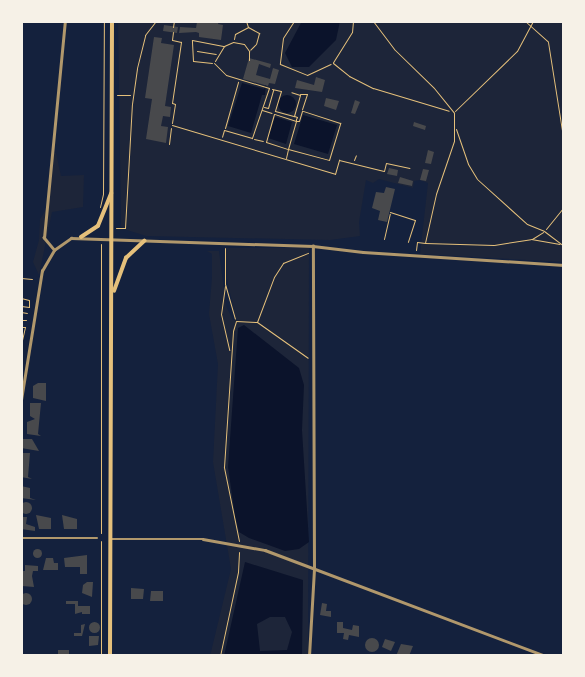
<!DOCTYPE html>
<style>
body{margin:0}
#map{position:relative;width:585px;height:677px;overflow:hidden;background:#14213d;font-family:"Roboto Condensed",sans-serif}
div>[style]{position:absolute}
.green>*{inset:0;background:#1d2539}
.water>*{inset:0;background:#0b132b}
.round{border-radius:50%}
.building>*{inset:0;background:#48494c}
.path>*{height:1px;margin:-0.5px;padding:0 0.5px;transform-origin:0.5px;border-radius:0.5px;background:#e5c07b}
.minor>*{height:2.5px;margin:-1.25px;padding:0 1.25px;transform-origin:1.25px;border-radius:1.25px;background:#b1986c}
.secondary>*{height:3.5px;margin:-1.75px;padding:0 1.75px;transform-origin:1.75px;border-radius:1.75px;background:#e5c07b}
span{translate:-50% -50%;white-space:nowrap;text-align:center;line-height:1.15;-webkit-text-stroke:5px #f6f1e7;paint-order:stroke}
.frame{position:absolute;inset:0;border:23px solid #f6f1e7;pointer-events:none}
</style>
<div id="map">
<div class="green">
<div style="clip-path:polygon(118px 21px,564px 21px,564px 262px,420px 254px,428px 183px,420px 180px,414px 181px,413px 188px,379px 179px,373px 183px,366px 180px,359px 222px,360px 236px,330px 240px,146px 236px,124px 229px,121px 226px)"></div>
<div style="clip-path:polygon(53px 153px,56px 153px,61px 176px,84px 175px,83px 207px,52px 212px,39px 275px,33px 262px,39px 240px,40px 219px,47px 208px)"></div>
<div style="clip-path:polygon(226px 248px,309px 248px,308px 656px,210px 656px,231px 569px,213px 462px,218px 364px,209px 314px,212px 277px,212px 254px,207px 251px,219px 251px,226px 306px,233px 320px,236px 320px,227px 279px)"></div>
</div>
<div class="water">
<div style="clip-path:polygon(302px 21px,340px 21px,336px 40px,309px 67px,292px 67px,285px 53px)"></div>
<div style="clip-path:polygon(266px 82px,265px 95px,262px 95px,251px 133px,228px 126px,242px 83px,264px 89px)"></div>
<div class="round" style="left:278px;top:95px;width:18px;height:18px"></div>
<div style="clip-path:polygon(303px 115px,337px 125px,328px 154px,294px 144px)"></div>
<div style="clip-path:polygon(275px 117px,292px 122px,286px 144px,268px 138px)"></div>
<div style="clip-path:polygon(244px 325px,299px 368px,304px 385px,302px 430px,309px 542px,299px 549px,285px 551px,249px 538px,239px 532px,235px 516px,228px 467px,238px 328px)"></div>
<div style="clip-path:polygon(evenodd,245px 562px,303px 580px,302px 656px,224px 656px,245px 562px,270px 617px,285px 617px,292px 632px,287px 650px,260px 651px,257px 624px,270px 617px)"></div>
</div>
<div class="building">
<div style="clip-path:polygon(209px 21px,219px 21px,218px 24px,223px 25px,221px 40px,199px 37px,199px 33px,196px 32px,179px 33px,180px 27px,196px 28px,197px 22px)"></div>
<div style="clip-path:polygon(164px 25px,178px 27px,177px 33px,163px 31px)"></div>
<div style="clip-path:polygon(154px 37px,162px 38px,161px 43px,174px 45px,165px 106px,171px 107px,170px 117px,163px 116px,161px 126px,168px 127px,166px 143px,146px 139px,152px 99px,145px 98px)"></div>
<div style="clip-path:polygon(249px 58px,271px 64px,270px 68px,259px 64px,256px 75px,270px 79px,273px 68px,279px 70px,275px 84px,269px 83px,268px 86px,243px 79px)"></div>
<div style="clip-path:polygon(316px 77px,325px 80px,322px 92px,295px 88px,297px 80px,314px 85px)"></div>
<div style="clip-path:polygon(326px 98px,339px 101px,336px 110px,324px 106px)"></div>
<div style="clip-path:polygon(355px 100px,360px 102px,355px 114px,351px 113px)"></div>
<div style="clip-path:polygon(414px 122px,426px 126px,425px 130px,413px 126px)"></div>
<div style="clip-path:polygon(428px 150px,434px 152px,431px 164px,425px 163px)"></div>
<div style="clip-path:polygon(389px 168px,398px 170px,397px 176px,387px 174px)"></div>
<div style="clip-path:polygon(423px 169px,429px 170px,426px 181px,420px 180px)"></div>
<div style="clip-path:polygon(400px 177px,413px 181px,412px 186px,398px 183px)"></div>
<div style="clip-path:polygon(386px 187px,395px 189px,387px 222px,378px 220px,380px 211px,372px 208px,376px 192px,384px 193px)"></div>
<div style="clip-path:polygon(38px 383px,46px 383px,46px 401px,33px 398px,33px 386px)"></div>
<div style="clip-path:polygon(30px 403px,41px 403px,38px 434px,41px 436px,27px 434px,27px 422px,35px 419px,30px 416px)"></div>
<div style="clip-path:polygon(22px 439px,32px 439px,39px 451px,21px 448px)"></div>
<div style="clip-path:polygon(21px 453px,30px 453px,28px 477px,32px 479px,21px 477px)"></div>
<div style="clip-path:polygon(21px 486px,30px 488px,30px 498px,36px 500px,21px 498px)"></div>
<div class="round" style="left:20px;top:502px;width:12px;height:12px"></div>
<div style="clip-path:polygon(36px 515px,51px 518px,51px 529px,39px 529px)"></div>
<div style="clip-path:polygon(62px 515px,77px 519px,77px 529px,64px 529px)"></div>
<div style="clip-path:polygon(21px 517px,27px 517px,26px 524px,35px 527px,35px 531px,21px 529px)"></div>
<div class="round" style="left:32.5px;top:548.5px;width:9px;height:9px"></div>
<div style="clip-path:polygon(87px 555px,87px 574px,80px 574px,80px 567px,65px 567px,64px 558px)"></div>
<div style="clip-path:polygon(46px 558px,53px 558px,54px 563px,58px 563px,58px 570px,43px 570px)"></div>
<div style="clip-path:polygon(25px 565px,38px 566px,38px 571px,33px 571px,32px 576px,34px 587px,22px 586px,21px 571px,25px 571px)"></div>
<div style="clip-path:polygon(87px 582px,93px 582px,92px 597px,82px 593px,83px 585px)"></div>
<div style="clip-path:polygon(131px 588px,144px 589px,143px 599px,131px 599px)"></div>
<div style="clip-path:polygon(151px 591px,163px 591px,163px 601px,150px 601px)"></div>
<div class="round" style="left:20px;top:593px;width:12px;height:12px"></div>
<div style="clip-path:polygon(66px 601px,78px 601px,78px 606px,90px 606px,90px 614px,82px 614px,82px 612px,75px 614px,75px 604px,66px 604px)"></div>
<div style="clip-path:polygon(322px 603px,327px 604px,326px 611px,331px 611px,331px 617px,320px 615px)"></div>
<div class="round" style="left:88.5px;top:621.5px;width:11px;height:11px"></div>
<div style="clip-path:polygon(337px 622px,343px 622px,343px 628px,352px 630px,353px 625px,359px 626px,359px 637px,349px 635px,348px 640px,343px 639px,344px 633px,337px 633px)"></div>
<div style="clip-path:polygon(85px 624px,82px 636px,74px 636px,74px 633px,81px 633px,81px 625px)"></div>
<div style="clip-path:polygon(89px 636px,99px 636px,98px 645px,89px 646px)"></div>
<div class="round" style="left:365px;top:638px;width:14px;height:14px"></div>
<div style="clip-path:polygon(385px 639px,395px 642px,391px 651px,382px 647px)"></div>
<div style="clip-path:polygon(401px 644px,413px 646px,409px 656px,396px 656px)"></div>
<div style="clip-path:polygon(58px 650px,69px 650px,69px 656px,58px 656px)"></div>
</div>
<div class="path">
<div style="left:294px;top:21px;width:20px;rotate:123deg"></div>
<div style="left:283px;top:38px;width:26px;rotate:97deg"></div>
<div style="left:280px;top:64px;width:29px;rotate:22deg"></div>
<div style="left:307px;top:75px;width:26px;rotate:-25deg"></div>
<div style="left:353px;top:21px;width:11px;rotate:95deg"></div>
<div style="left:352px;top:32px;width:36px;rotate:122deg"></div>
<div style="left:333px;top:63px;width:21px;rotate:39deg"></div>
<div style="left:349px;top:76px;width:27px;rotate:27deg"></div>
<div style="left:373px;top:88px;width:79px;rotate:16.8deg"></div>
<div style="left:373px;top:21px;width:36px;rotate:53deg"></div>
<div style="left:395px;top:50px;width:54px;rotate:44.3deg"></div>
<div style="left:434px;top:88px;width:32px;rotate:51deg"></div>
<div style="left:454px;top:113px;width:28px;rotate:90deg"></div>
<div style="left:454px;top:141px;width:56px;rotate:108.8deg"></div>
<div style="left:436px;top:194px;width:50px;rotate:102.7deg"></div>
<div style="left:425px;top:243px;width:8px;rotate:-173deg"></div>
<div style="left:417px;top:242px;width:8px;rotate:97deg"></div>
<div style="left:525px;top:21px;width:31px;rotate:42deg"></div>
<div style="left:548px;top:42px;width:102px;rotate:81deg"></div>
<div style="left:173px;top:27px;width:6px;rotate:-81deg"></div>
<div style="left:248px;top:27px;width:13px;rotate:29deg"></div>
<div style="left:259px;top:33px;width:11px;rotate:105deg"></div>
<div style="left:256px;top:44px;width:8px;rotate:135deg"></div>
<div style="left:234px;top:39px;width:5px;rotate:-79deg"></div>
<div style="left:235px;top:34px;width:15px;rotate:-28deg"></div>
<div style="left:248px;top:27px;width:6px;rotate:-108deg"></div>
<div style="left:197px;top:51px;width:19px;rotate:9deg"></div>
<div style="left:215px;top:61px;width:17px;rotate:-59deg"></div>
<div style="left:224px;top:46px;width:10px;rotate:-24deg"></div>
<div style="left:233px;top:42px;width:11px;rotate:10deg"></div>
<div style="left:244px;top:44px;width:9px;rotate:54deg"></div>
<div style="left:249px;top:51px;width:9px;rotate:90deg"></div>
<div style="left:212px;top:63px;width:19px;rotate:-174deg"></div>
<div style="left:193px;top:61px;width:21px;rotate:-93deg"></div>
<div style="left:192px;top:40px;width:33px;rotate:11deg"></div>
<div style="left:214px;top:63px;width:17px;rotate:45deg"></div>
<div style="left:226px;top:75px;width:45px;rotate:16.8deg"></div>
<div style="left:269px;top:88px;width:53px;rotate:108.8deg"></div>
<div style="left:252px;top:138px;width:29px;rotate:-164deg"></div>
<div style="left:224px;top:130px;width:7px;rotate:106deg"></div>
<div style="left:272px;top:89px;width:9px;rotate:13deg"></div>
<div style="left:281px;top:91px;width:21px;rotate:107deg"></div>
<div style="left:275px;top:111px;width:20px;rotate:15deg"></div>
<div style="left:294px;top:116px;width:22px;rotate:-74deg"></div>
<div style="left:300px;top:95px;width:9px;rotate:-162deg"></div>
<div style="left:300px;top:94px;width:7px"></div>
<div style="left:307px;top:94px;width:16px;rotate:108deg"></div>
<div style="left:117px;top:95px;width:13px"></div>
<div style="left:264px;top:107px;width:4px;rotate:14deg"></div>
<div style="left:268px;top:108px;width:19px;rotate:-74deg"></div>
<div style="left:262px;top:110px;width:10px;rotate:17deg"></div>
<div style="left:455px;top:111px;width:86px;rotate:-44.1deg"></div>
<div style="left:517px;top:51px;width:34px;rotate:-62deg"></div>
<div style="left:172px;top:123px;width:19px;rotate:-81deg"></div>
<div style="left:175px;top:104px;width:3px;rotate:-162deg"></div>
<div style="left:172px;top:103px;width:62px;rotate:-81.6deg"></div>
<div style="left:181px;top:42px;width:9px;rotate:-167deg"></div>
<div style="left:172px;top:40px;width:8px;rotate:-83deg"></div>
<div style="left:172px;top:125px;width:170px;rotate:16.7deg"></div>
<div style="left:335px;top:174px;width:15px;rotate:-74deg"></div>
<div style="left:339px;top:160px;width:46px;rotate:13.7deg"></div>
<div style="left:384px;top:171px;width:8px;rotate:-76deg"></div>
<div style="left:386px;top:163px;width:24px;rotate:12deg"></div>
<div style="left:225px;top:128px;width:48px;rotate:-74.2deg"></div>
<div style="left:456px;top:129px;width:37px;rotate:71deg"></div>
<div style="left:468px;top:164px;width:17px;rotate:59deg"></div>
<div style="left:477px;top:179px;width:67px;rotate:42deg"></div>
<div style="left:527px;top:224px;width:18px;rotate:22deg"></div>
<div style="left:544px;top:231px;width:25px;rotate:37deg"></div>
<div style="left:254px;top:139px;width:9px;rotate:13deg"></div>
<div style="left:169px;top:144px;width:16px;rotate:-83deg"></div>
<div style="left:288px;top:149px;width:42px;rotate:15deg"></div>
<div style="left:329px;top:160px;width:39px;rotate:-73deg"></div>
<div style="left:340px;top:123px;width:40px;rotate:-162deg"></div>
<div style="left:302px;top:111px;width:10px;rotate:107deg"></div>
<div style="left:299px;top:121px;width:3px;rotate:180deg"></div>
<div style="left:296px;top:121px;width:23px;rotate:-162deg"></div>
<div style="left:274px;top:114px;width:29px;rotate:106deg"></div>
<div style="left:266px;top:142px;width:23px;rotate:18deg"></div>
<div style="left:288px;top:149px;width:29px;rotate:-74deg"></div>
<div style="left:296px;top:121px;width:2px;rotate:-90deg"></div>
<div style="left:296px;top:119px;width:2px;rotate:-63deg"></div>
<div style="left:297px;top:117px;width:3px;rotate:-162deg"></div>
<div style="left:286px;top:158px;width:9px;rotate:-77deg"></div>
<div style="left:354px;top:160px;width:5px;rotate:-68deg"></div>
<div style="left:100px;top:207px;width:13px;rotate:-77deg"></div>
<div style="left:103px;top:194px;width:173px;rotate:-89.7deg"></div>
<div style="left:390px;top:212px;width:26px;rotate:18deg"></div>
<div style="left:415px;top:220px;width:23px;rotate:108deg"></div>
<div style="left:116px;top:228px;width:9px"></div>
<div style="left:125px;top:228px;width:124px;rotate:-86.8deg"></div>
<div style="left:132px;top:104px;width:36px;rotate:-82deg"></div>
<div style="left:137px;top:68px;width:34px;rotate:-76deg"></div>
<div style="left:145px;top:35px;width:18px;rotate:-52deg"></div>
<div style="left:546px;top:229px;width:28px;rotate:-51deg"></div>
<div style="left:384px;top:239px;width:26px;rotate:-77deg"></div>
<div style="left:532px;top:239px;width:13px;rotate:-32deg"></div>
<div style="left:425px;top:243px;width:69px;rotate:1.7deg"></div>
<div style="left:494px;top:245px;width:37px;rotate:-9deg"></div>
<div style="left:531px;top:239px;width:29px;rotate:10deg"></div>
<div style="left:225px;top:248px;width:36px;rotate:90deg"></div>
<div style="left:225px;top:284px;width:36px;rotate:74deg"></div>
<div style="left:21px;top:278px;width:11px;rotate:5deg"></div>
<div style="left:225px;top:286px;width:28px;rotate:98deg"></div>
<div style="left:221px;top:314px;width:37px;rotate:77deg"></div>
<div style="left:21px;top:298px;width:8px;rotate:14deg"></div>
<div style="left:29px;top:300px;width:7px;rotate:90deg"></div>
<div style="left:29px;top:307px;width:8px;rotate:-173deg"></div>
<div style="left:21px;top:312px;width:6px;rotate:9deg"></div>
<div style="left:21px;top:320px;width:5px"></div>
<div style="left:257px;top:322px;width:62px;rotate:35.2deg"></div>
<div style="left:21px;top:327px;width:4px"></div>
<div style="left:25px;top:327px;width:18px;rotate:103deg"></div>
<div style="left:21px;top:331px;width:7px;rotate:82deg"></div>
<div style="left:101px;top:533px;width:289px;rotate:-90deg"></div>
<div style="left:101px;top:541px;width:115px;rotate:90deg"></div>
<div style="left:239px;top:541px;width:76px;rotate:-101.5deg"></div>
<div style="left:224px;top:467px;width:136px;rotate:-86.2deg"></div>
<div style="left:233px;top:331px;width:10px;rotate:-73deg"></div>
<div style="left:236px;top:321px;width:21px;rotate:3deg"></div>
<div style="left:257px;top:322px;width:48px;rotate:-69.3deg"></div>
<div style="left:274px;top:277px;width:17px;rotate:-57deg"></div>
<div style="left:283px;top:263px;width:27px;rotate:-22deg"></div>
<div style="left:220px;top:656px;width:86px;rotate:-77.9deg"></div>
<div style="left:238px;top:572px;width:20px;rotate:-87deg"></div>
</div>
<div class="minor">
<div style="left:54px;top:250px;width:16px;rotate:-130deg"></div>
<div style="left:44px;top:238px;width:218px;rotate:-84.5deg"></div>
<div style="left:21px;top:400px;width:131px;rotate:-80.8deg"></div>
<div style="left:42px;top:271px;width:24px;rotate:-60deg"></div>
<div style="left:54px;top:250px;width:21px;rotate:-35deg"></div>
<div style="left:71px;top:238px;width:242px;rotate:1.9deg"></div>
<div style="left:313px;top:246px;width:50px;rotate:6.8deg"></div>
<div style="left:363px;top:252px;width:201px;rotate:3.7deg"></div>
<div style="left:21px;top:538px;width:76px"></div>
<div style="left:111px;top:539px;width:92px"></div>
<div style="left:203px;top:539px;width:63px;rotate:10.1deg"></div>
<div style="left:265px;top:550px;width:300px;rotate:20.7deg"></div>
<div style="left:309px;top:656px;width:88px;rotate:-86.7deg"></div>
<div style="left:314px;top:568px;width:322px;rotate:-90.2deg"></div>
</div>
<div class="secondary">
<div style="left:81px;top:237px;width:20px;rotate:-33deg"></div>
<div style="left:98px;top:226px;width:35px;rotate:-68deg"></div>
<div style="left:114px;top:291px;width:35px;rotate:-70deg"></div>
<div style="left:126px;top:258px;width:25px;rotate:-43deg"></div>
<div style="left:110px;top:656px;width:635px;rotate:-89.82deg"></div>
</div>
<div class="frame"></div>
</div>
